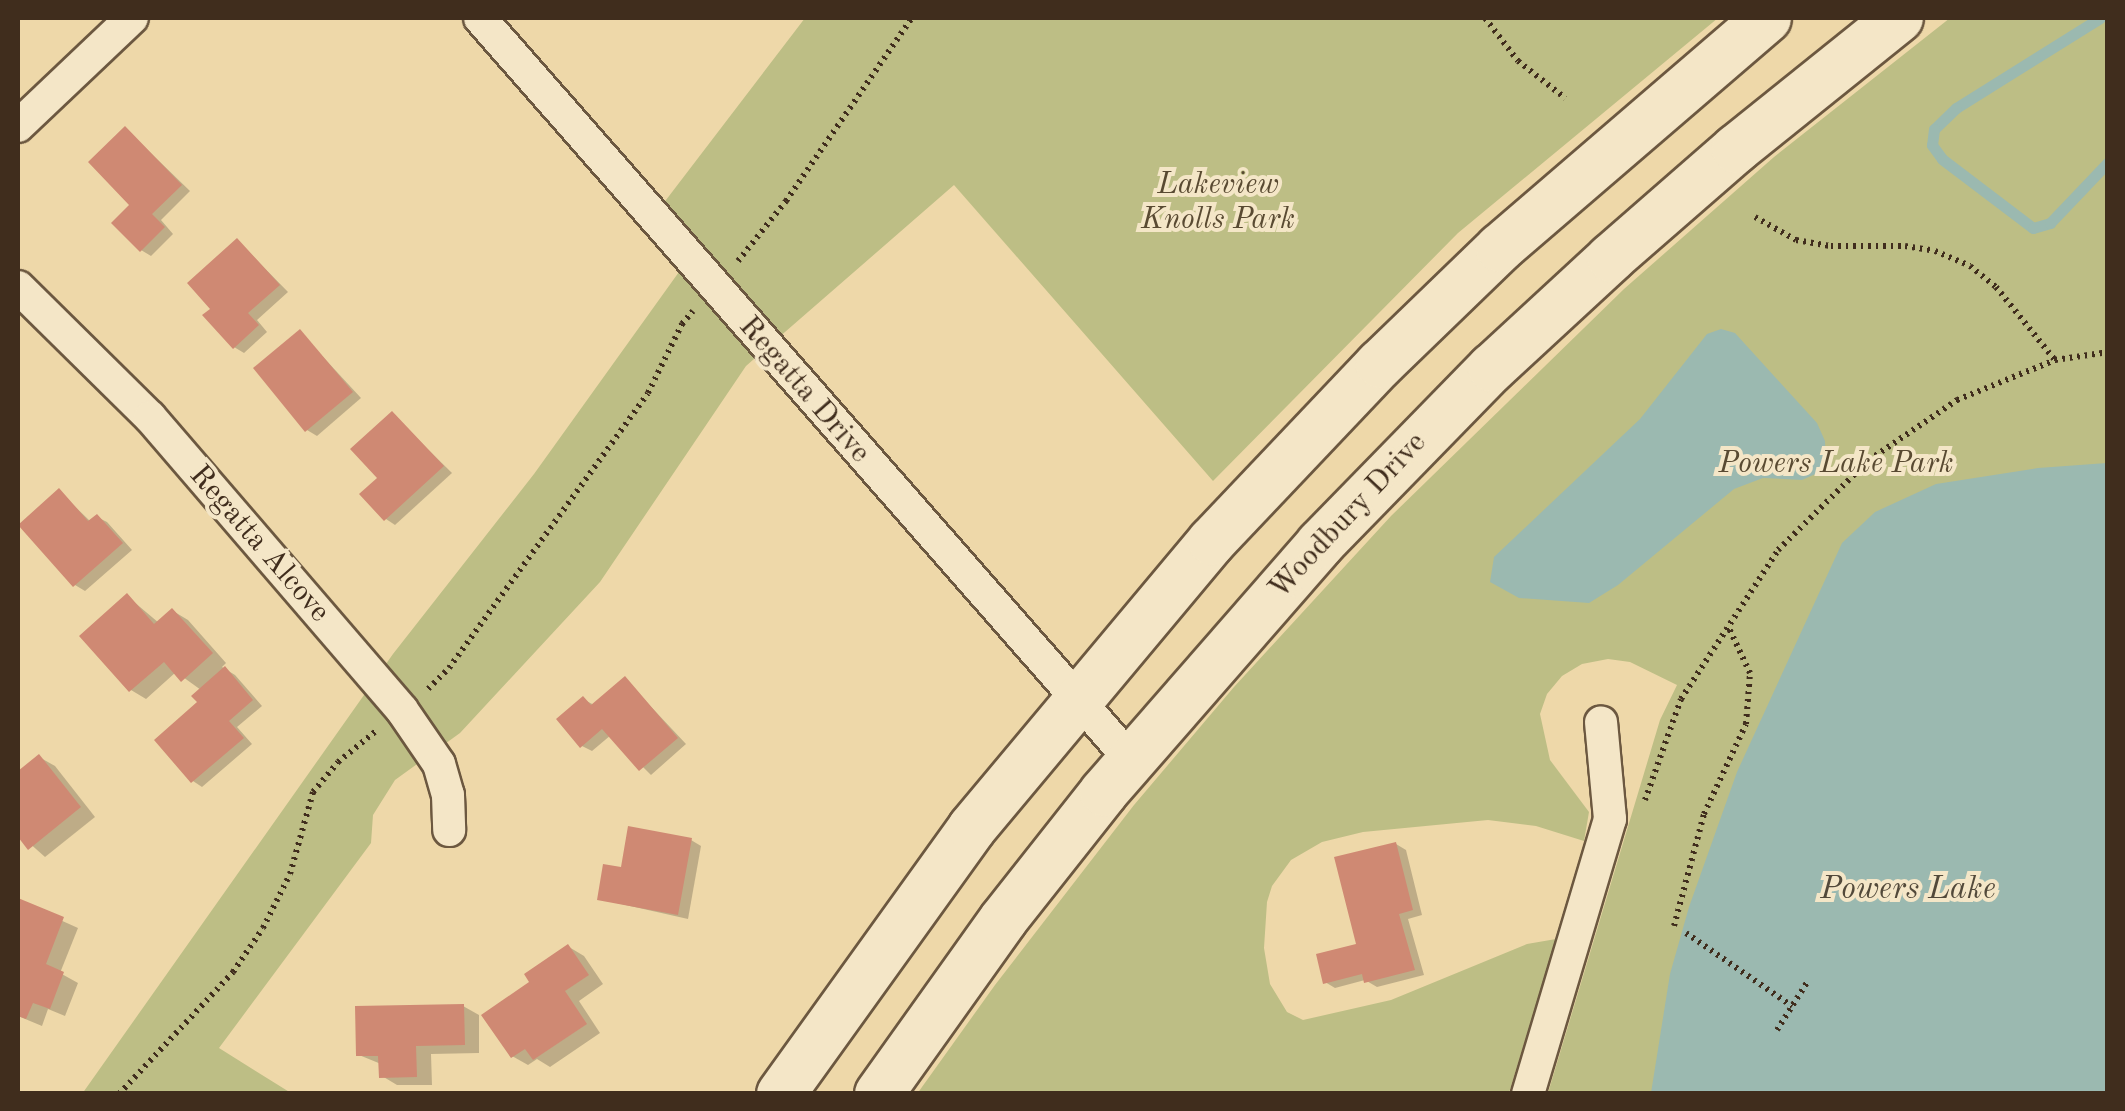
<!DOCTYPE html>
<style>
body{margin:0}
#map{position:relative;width:2125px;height:1111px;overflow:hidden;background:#eed8a9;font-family:"Old Standard TT",serif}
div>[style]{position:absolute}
.green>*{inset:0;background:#bdbe85}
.water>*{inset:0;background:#9bb9b0}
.shadow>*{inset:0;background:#0003}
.stream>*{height:11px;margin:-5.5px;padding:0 5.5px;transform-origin:5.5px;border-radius:5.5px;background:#9bb9b0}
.building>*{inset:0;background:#cf8973}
.path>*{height:6px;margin-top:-3px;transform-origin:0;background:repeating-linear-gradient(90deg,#402d1d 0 2.5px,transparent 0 7.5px)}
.roads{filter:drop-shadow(2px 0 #6c5840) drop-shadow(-2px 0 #6c5840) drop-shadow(0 2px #6c5840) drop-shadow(0 -2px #6c5840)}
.street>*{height:32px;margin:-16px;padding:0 16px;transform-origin:16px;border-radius:16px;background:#f4e6c7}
.secondary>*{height:48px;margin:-24px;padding:0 24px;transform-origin:24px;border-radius:24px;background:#f4e6c7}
span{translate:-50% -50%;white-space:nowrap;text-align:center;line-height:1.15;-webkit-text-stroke:8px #f4e6c7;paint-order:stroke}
.park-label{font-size:30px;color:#594a32;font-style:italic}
.street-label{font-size:30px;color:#402d1d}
.water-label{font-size:32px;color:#52493a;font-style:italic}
.frame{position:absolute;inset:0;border:20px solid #402d1d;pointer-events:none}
</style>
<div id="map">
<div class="green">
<div style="clip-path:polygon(805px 18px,1718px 18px,1458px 233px,1213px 481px,954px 185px,746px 366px,600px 582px,460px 733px,395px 780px,373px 815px,371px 843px,219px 1048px,291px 1093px,82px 1094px,393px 654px,534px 474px,689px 258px,653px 217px)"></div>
<div style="clip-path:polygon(1950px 18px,2107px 18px,2107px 1093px,1548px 1093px,1660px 720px,1677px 685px,1630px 662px,1608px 659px,1582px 664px,1562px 676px,1547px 694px,1540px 714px,1550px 760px,1589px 812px,1584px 841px,1536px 826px,1488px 820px,1363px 832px,1322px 842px,1291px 860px,1272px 886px,1267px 902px,1264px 948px,1270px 984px,1287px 1012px,1303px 1020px,1391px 1000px,1527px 944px,1556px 939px,1509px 1093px,917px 1094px,995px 985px,1134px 805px,1234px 687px,1391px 516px,1624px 289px,1774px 157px)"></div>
</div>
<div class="water">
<div style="clip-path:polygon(1721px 329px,1735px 333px,1817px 423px,1825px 441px,1826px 463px,1820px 472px,1802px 480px,1763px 478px,1734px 489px,1618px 585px,1589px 603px,1519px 598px,1490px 582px,1494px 557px,1640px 419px,1707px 334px)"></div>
<div style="clip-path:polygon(2107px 463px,2107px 1093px,1651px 1093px,1670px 974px,1689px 907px,1737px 772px,1842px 543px,1875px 512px,1936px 484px,2038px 468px)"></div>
</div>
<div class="shadow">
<div style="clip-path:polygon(126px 129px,190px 191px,161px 220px,173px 234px,151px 256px,141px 250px)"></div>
<div style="clip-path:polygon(238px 241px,288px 292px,257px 320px,267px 332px,244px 353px,234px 347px,214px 309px)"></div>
<div style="clip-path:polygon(300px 332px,361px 398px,317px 436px,307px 430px)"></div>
<div style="clip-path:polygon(392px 414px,452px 473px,395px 525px,386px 519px,380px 478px)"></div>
<div style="clip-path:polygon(59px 491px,91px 522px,97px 517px,107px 522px,132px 550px,85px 591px,75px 585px)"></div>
<div style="clip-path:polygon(127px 596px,159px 623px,173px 611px,188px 620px,226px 663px,222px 667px,235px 675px,262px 706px,237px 727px,252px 744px,202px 787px,193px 781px,201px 690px,176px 672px,146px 699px,131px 690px)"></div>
<div style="clip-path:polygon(625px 679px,686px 744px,651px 775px,611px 735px,592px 751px,582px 746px,583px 699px,594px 705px)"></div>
<div style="clip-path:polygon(39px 757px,55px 766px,95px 817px,45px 857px,18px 833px,18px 774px)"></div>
<div style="clip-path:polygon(691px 840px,701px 846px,688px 919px,599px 899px)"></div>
<div style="clip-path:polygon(1396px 844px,1406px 850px,1422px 915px,1408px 919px,1424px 975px,1377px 987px,1365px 980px,1335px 988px,1325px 982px,1359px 946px)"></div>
<div style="clip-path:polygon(18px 901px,78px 928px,60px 973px,78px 983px,65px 1016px,48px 1009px,42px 1026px,18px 1016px)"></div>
<div style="clip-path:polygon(569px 947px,584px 956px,603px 984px,579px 1001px,600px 1033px,550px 1067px,537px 1059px,528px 1065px,512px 1056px,532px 983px)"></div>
<div style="clip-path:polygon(463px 1006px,479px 1015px,479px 1053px,431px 1054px,432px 1085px,397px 1085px,382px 1076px,381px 1064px,359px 1055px)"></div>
</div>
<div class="stream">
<div style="left:2100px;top:18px;width:170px;rotate:148deg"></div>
<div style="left:1956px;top:108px;width:30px;rotate:136deg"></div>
<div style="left:1934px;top:129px;width:16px;rotate:97deg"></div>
<div style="left:1932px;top:145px;width:17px;rotate:54deg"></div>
<div style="left:1942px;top:159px;width:114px;rotate:37.2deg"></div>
<div style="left:2033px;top:228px;width:18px;rotate:-16deg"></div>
<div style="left:2050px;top:223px;width:84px;rotate:-46.4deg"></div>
</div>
<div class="building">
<div style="clip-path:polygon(125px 126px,182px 185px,152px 214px,165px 227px,140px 252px,111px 223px,129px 205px,88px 162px)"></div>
<div style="clip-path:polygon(237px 238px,280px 285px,248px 313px,259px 325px,233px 349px,202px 315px,210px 309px,187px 283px)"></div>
<div style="clip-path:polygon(300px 329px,353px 392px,305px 432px,253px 368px)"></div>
<div style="clip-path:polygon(392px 411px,444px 466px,384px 521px,359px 494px,377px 478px,350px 449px)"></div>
<div style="clip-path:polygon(59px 488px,88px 521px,97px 514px,123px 543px,73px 587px,18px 525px)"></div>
<div style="clip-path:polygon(127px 593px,154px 624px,172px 608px,213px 653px,181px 682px,164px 662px,129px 692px,79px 636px)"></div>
<div style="clip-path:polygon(225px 666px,253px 700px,229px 721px,244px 738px,191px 783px,154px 740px,197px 702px,191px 696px)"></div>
<div style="clip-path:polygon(625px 676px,678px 738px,639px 771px,602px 729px,580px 748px,556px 719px,583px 696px,591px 705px)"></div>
<div style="clip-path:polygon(39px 754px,81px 807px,28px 850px,18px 837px,18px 771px)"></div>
<div style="clip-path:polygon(628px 826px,692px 838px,678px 915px,597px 900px,603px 864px,621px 867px)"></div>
<div style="clip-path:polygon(1396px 842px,1413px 910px,1399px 914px,1415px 970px,1364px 983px,1362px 974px,1323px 984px,1316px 954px,1356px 944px,1334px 857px)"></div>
<div style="clip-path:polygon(18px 898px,64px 917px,46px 964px,64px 972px,50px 1009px,33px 1003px,26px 1019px,18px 1016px)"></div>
<div style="clip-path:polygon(568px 944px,589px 975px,565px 991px,587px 1024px,533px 1060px,525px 1049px,511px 1058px,481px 1015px,529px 982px,524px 974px)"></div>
<div style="clip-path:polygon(464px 1004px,465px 1045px,416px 1046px,417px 1077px,379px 1078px,378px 1056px,356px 1056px,355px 1006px)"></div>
</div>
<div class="path">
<div style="left:1485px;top:18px;width:54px;rotate:52.5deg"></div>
<div style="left:1518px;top:61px;width:60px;rotate:38.2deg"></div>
<div style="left:1755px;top:217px;width:47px;rotate:29.3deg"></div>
<div style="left:1796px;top:240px;width:36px;rotate:10deg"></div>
<div style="left:1831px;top:246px;width:74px"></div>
<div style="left:1905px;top:246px;width:30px;rotate:9deg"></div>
<div style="left:1935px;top:251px;width:38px;rotate:23deg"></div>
<div style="left:1970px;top:266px;width:33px;rotate:39deg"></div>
<div style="left:1996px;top:287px;width:94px;rotate:51.1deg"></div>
<div style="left:738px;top:261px;width:77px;rotate:-51.3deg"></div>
<div style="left:786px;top:201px;width:222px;rotate:-55.5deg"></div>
<div style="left:428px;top:689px;width:30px;rotate:-45deg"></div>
<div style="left:449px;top:668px;width:339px;rotate:-54.1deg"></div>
<div style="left:648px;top:393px;width:77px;rotate:-63.8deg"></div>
<div style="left:682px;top:324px;width:17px;rotate:-50deg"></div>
<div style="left:1645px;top:800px;width:107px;rotate:-70.4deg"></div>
<div style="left:1681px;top:699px;width:178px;rotate:-56.9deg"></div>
<div style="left:1778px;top:550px;width:128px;rotate:-44.7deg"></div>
<div style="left:1869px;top:460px;width:107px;rotate:-34.3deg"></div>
<div style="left:1957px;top:400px;width:106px;rotate:-22.2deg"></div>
<div style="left:2055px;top:360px;width:54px;rotate:-8.6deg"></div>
<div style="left:1674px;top:926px;width:116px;rotate:-75deg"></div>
<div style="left:1704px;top:814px;width:99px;rotate:-65deg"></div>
<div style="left:1746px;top:724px;width:51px;rotate:-85.5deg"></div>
<div style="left:1750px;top:673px;width:52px;rotate:-115.1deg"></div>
<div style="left:1686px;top:933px;width:129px;rotate:34.6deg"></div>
<div style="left:1777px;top:1030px;width:58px;rotate:-57.7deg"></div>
<div style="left:119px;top:1094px;width:167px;rotate:-46.9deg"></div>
<div style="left:233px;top:972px;width:53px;rotate:-55.7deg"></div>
<div style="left:263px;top:928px;width:60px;rotate:-63.4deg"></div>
<div style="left:290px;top:874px;width:85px;rotate:-74.3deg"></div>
<div style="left:313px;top:792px;width:39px;rotate:-50deg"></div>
<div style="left:338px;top:762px;width:49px;rotate:-39.2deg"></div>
</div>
<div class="roads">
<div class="street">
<div style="left:480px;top:18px;width:986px;rotate:48.74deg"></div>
<div style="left:18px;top:126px;width:157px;rotate:-43.5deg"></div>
<div style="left:18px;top:287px;width:185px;rotate:44.6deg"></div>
<div style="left:150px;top:417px;width:386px;rotate:49.3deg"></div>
<div style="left:402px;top:710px;width:65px;rotate:55.6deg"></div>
<div style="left:439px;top:764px;width:32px;rotate:74deg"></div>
<div style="left:448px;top:795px;width:35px;rotate:88deg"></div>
<div style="left:1528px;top:1094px;width:287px;rotate:-73.4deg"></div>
<div style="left:1610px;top:819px;width:97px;rotate:-95.3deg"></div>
</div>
<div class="secondary">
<div style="left:781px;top:1094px;width:327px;rotate:-54.3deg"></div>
<div style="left:972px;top:828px;width:374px;rotate:-50.1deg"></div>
<div style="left:1212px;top:541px;width:244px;rotate:-46.5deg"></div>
<div style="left:1380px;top:364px;width:167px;rotate:-44deg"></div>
<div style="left:1500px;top:248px;width:352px;rotate:-40.7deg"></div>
<div style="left:879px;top:1094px;width:214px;rotate:-54.5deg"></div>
<div style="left:1003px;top:920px;width:163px;rotate:-51.7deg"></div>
<div style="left:1104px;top:792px;width:329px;rotate:-48.9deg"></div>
<div style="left:1320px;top:544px;width:246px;rotate:-45.7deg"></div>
<div style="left:1492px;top:368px;width:162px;rotate:-42.7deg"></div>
<div style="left:1611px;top:258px;width:166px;rotate:-41.1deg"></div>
<div style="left:1736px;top:149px;width:209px;rotate:-38.8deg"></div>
</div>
</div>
<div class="park-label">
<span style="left:1218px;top:202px">Lakeview<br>Knolls Park</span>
<span style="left:1836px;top:464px">Powers Lake Park</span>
</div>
<div class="street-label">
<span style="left:804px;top:390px;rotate:49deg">Regatta Drive</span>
<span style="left:1348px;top:516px;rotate:-47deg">Woodbury Drive</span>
<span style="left:259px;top:544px;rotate:49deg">Regatta Alcove</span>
</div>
<div class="water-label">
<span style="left:1908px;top:890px">Powers Lake</span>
</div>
<div class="frame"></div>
</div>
